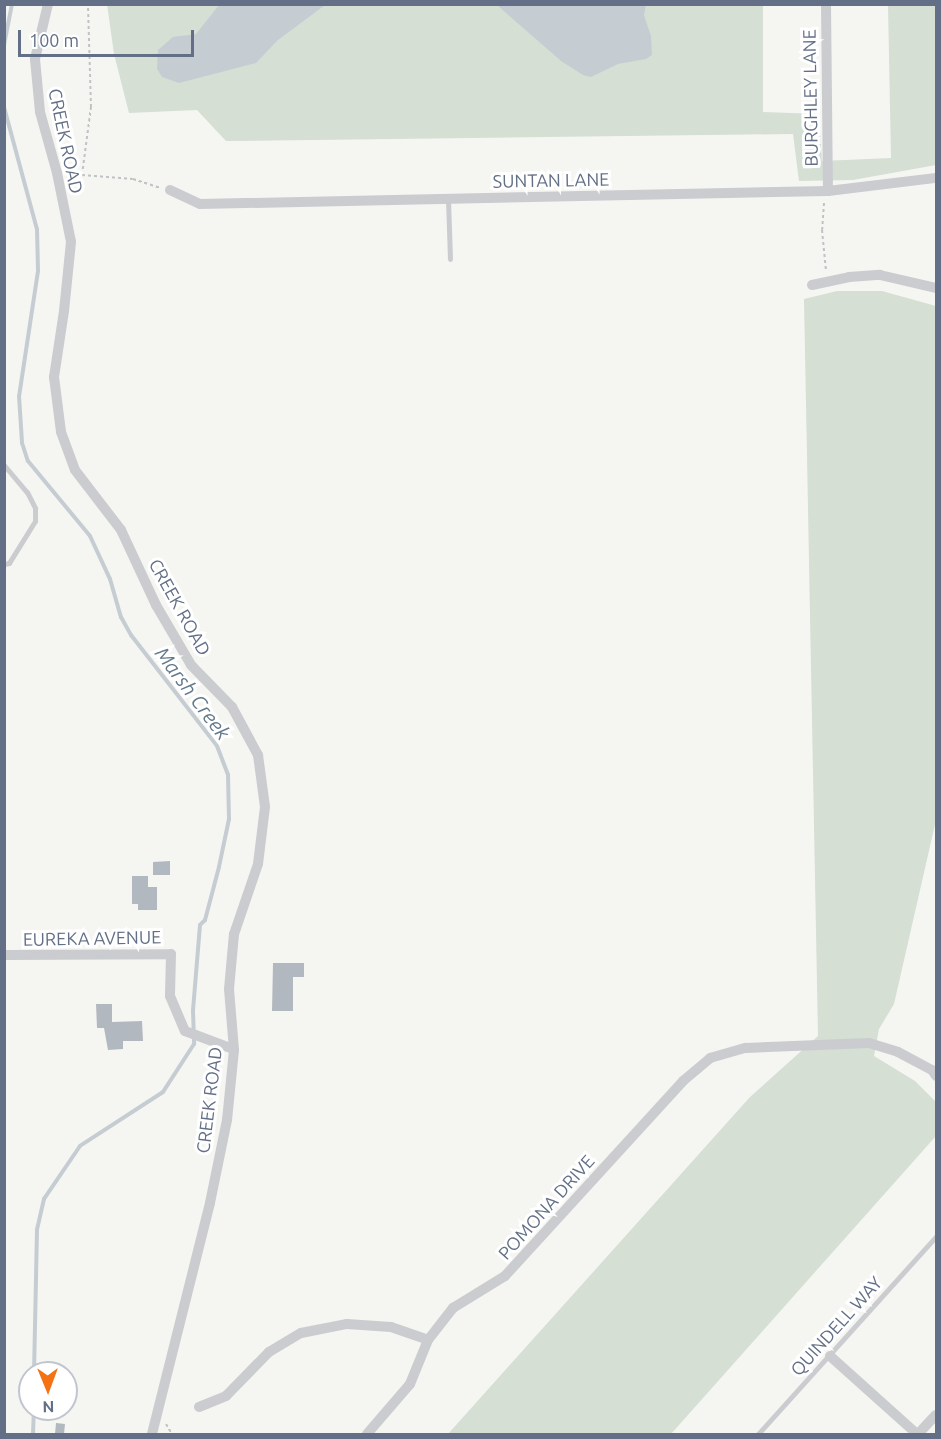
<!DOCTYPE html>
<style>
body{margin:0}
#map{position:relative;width:941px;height:1439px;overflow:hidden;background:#f5f6f2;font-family:Ubuntu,sans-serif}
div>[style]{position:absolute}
.green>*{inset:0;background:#d5dfd3}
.water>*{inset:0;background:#c5cdd3}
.stream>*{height:4px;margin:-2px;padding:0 2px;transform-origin:2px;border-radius:2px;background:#c5cdd3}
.building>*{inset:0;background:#b2b8bf}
.path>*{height:2px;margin-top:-1px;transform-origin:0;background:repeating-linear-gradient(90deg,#c0c2c4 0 3px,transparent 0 6px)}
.service>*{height:5px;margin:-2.5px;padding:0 2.5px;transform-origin:2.5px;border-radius:2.5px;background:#caccd0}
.minor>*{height:10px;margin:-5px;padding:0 5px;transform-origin:5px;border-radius:5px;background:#caccd0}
span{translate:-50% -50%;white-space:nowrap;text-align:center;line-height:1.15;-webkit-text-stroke:6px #fff;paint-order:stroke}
.street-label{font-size:18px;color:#626f86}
.water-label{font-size:20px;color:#63788b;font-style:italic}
.frame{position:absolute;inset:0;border:6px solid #626f86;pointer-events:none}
.north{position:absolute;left:18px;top:1361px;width:60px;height:60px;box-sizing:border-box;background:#fff;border:2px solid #c0c5cf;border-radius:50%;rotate:179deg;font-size:16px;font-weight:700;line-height:24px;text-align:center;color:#626f86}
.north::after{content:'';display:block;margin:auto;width:21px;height:27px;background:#f47114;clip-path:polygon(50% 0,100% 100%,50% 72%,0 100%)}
.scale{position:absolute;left:18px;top:30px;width:176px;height:27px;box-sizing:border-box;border:3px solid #626f86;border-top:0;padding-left:8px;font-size:18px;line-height:21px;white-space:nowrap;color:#626f86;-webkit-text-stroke:4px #fff;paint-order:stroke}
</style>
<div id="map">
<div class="green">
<div style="clip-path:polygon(107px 4px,763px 5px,763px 112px,819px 114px,822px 161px,891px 158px,888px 5px,936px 5px,936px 165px,853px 180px,799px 181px,793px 134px,226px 141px,197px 110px,129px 113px,114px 54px)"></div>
<div style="clip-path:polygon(837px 291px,882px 291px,936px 306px,936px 820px,894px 1004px,879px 1029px,874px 1056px,915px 1081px,936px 1102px,936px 1136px,671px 1434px,448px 1434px,750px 1097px,818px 1036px,804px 299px)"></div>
</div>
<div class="water">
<div style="clip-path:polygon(219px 5px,219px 4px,325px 5px,278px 40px,256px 63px,179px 83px,162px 77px,157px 69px,158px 50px,173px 37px,196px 34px)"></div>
<div style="clip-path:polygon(497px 5px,646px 5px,644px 15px,651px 36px,652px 55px,646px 59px,618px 64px,591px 77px,583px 75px,561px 61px)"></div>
</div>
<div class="stream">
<div style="left:4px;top:45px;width:42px;rotate:-79deg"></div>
<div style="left:4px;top:107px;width:126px;rotate:74.9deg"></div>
<div style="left:37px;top:229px;width:42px;rotate:88.6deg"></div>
<div style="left:38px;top:271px;width:126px;rotate:98.6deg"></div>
<div style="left:19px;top:396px;width:47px;rotate:86.3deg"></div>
<div style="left:22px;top:443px;width:19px;rotate:72deg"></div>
<div style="left:28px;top:461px;width:97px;rotate:50.4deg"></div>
<div style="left:90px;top:536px;width:47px;rotate:65.1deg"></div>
<div style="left:110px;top:579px;width:40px;rotate:74deg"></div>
<div style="left:121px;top:617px;width:21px;rotate:61deg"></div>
<div style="left:131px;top:635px;width:140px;rotate:52.2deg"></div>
<div style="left:217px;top:746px;width:31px;rotate:69deg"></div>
<div style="left:228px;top:775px;width:44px;rotate:88.7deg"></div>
<div style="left:229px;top:819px;width:49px;rotate:101.8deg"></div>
<div style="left:219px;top:867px;width:55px;rotate:104.8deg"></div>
<div style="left:205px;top:920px;width:7px;rotate:135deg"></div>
<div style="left:200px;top:925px;width:86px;rotate:94.7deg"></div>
<div style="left:193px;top:1011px;width:33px;rotate:88deg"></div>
<div style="left:194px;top:1044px;width:57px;rotate:122.9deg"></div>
<div style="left:163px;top:1092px;width:99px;rotate:147deg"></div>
<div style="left:80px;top:1146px;width:64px;rotate:124.2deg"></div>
<div style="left:44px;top:1199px;width:32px;rotate:103deg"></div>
<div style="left:37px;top:1230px;width:143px;rotate:91.2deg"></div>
<div style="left:33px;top:1434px;width:25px;rotate:-88deg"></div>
</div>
<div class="building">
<div style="clip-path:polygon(170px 861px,170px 875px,153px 875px,153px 862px)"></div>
<div style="clip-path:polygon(132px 876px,148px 876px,148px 887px,157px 887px,157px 910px,138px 910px,138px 904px,132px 904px)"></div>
<div style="clip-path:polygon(273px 963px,304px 963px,304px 977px,293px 977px,293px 1011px,272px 1011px)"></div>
<div style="clip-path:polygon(96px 1004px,112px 1004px,112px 1022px,142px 1021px,143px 1041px,123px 1041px,123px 1049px,108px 1050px,104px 1028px,97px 1028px)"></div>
<div style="clip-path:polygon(56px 1423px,65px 1424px,64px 1434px,55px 1434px)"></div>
</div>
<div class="path">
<div style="left:82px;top:175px;width:51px;rotate:4.5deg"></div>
<div style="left:133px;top:179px;width:29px;rotate:18deg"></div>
<div style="left:68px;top:179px;width:15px;rotate:-16deg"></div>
<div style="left:82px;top:175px;width:69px;rotate:-82.5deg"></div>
<div style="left:91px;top:107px;width:103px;rotate:-91.7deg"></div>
<div style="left:824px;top:203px;width:27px;rotate:94deg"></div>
<div style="left:822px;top:230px;width:41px;rotate:84.4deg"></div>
<div style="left:166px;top:1424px;width:12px;rotate:59deg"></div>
</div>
<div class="service">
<div style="left:448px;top:199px;width:60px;rotate:88.1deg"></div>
<div style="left:4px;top:465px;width:35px;rotate:50deg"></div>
<div style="left:27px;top:492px;width:18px;rotate:63deg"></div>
<div style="left:35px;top:508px;width:13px;rotate:90deg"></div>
<div style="left:35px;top:521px;width:49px;rotate:121.8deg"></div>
<div style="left:9px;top:563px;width:5px;rotate:169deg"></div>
<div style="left:758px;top:1434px;width:266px;rotate:-48deg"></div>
</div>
<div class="minor">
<div style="left:48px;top:4px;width:57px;rotate:103.3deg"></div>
<div style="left:35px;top:59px;width:53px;rotate:84.6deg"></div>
<div style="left:40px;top:112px;width:63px;rotate:74.4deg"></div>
<div style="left:57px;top:173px;width:70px;rotate:78.5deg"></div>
<div style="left:71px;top:242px;width:69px;rotate:95.8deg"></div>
<div style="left:64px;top:311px;width:67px;rotate:98.6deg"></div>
<div style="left:54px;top:377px;width:55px;rotate:82.7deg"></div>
<div style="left:61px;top:432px;width:40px;rotate:69.8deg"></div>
<div style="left:75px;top:470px;width:76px;rotate:52.5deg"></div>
<div style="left:121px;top:530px;width:83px;rotate:65deg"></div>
<div style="left:156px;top:605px;width:69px;rotate:59.7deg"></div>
<div style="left:191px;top:665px;width:59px;rotate:45.7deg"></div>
<div style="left:232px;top:707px;width:55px;rotate:61.6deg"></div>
<div style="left:258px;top:755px;width:52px;rotate:82.3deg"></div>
<div style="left:265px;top:807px;width:57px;rotate:97deg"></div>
<div style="left:258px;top:864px;width:74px;rotate:108.9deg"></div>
<div style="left:234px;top:934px;width:55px;rotate:95.2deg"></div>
<div style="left:229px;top:989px;width:61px;rotate:85.3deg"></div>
<div style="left:234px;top:1050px;width:70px;rotate:95.7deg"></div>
<div style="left:227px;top:1120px;width:85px;rotate:101.6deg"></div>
<div style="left:210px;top:1203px;width:238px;rotate:104.1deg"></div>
<div style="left:826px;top:4px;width:187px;rotate:89.4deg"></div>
<div style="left:170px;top:190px;width:33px;rotate:25deg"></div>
<div style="left:200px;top:204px;width:628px;rotate:-1.19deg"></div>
<div style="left:828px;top:191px;width:109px;rotate:-6.9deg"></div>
<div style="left:812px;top:285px;width:38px;rotate:-12deg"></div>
<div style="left:849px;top:277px;width:31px;rotate:-4deg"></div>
<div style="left:880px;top:275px;width:57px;rotate:13.1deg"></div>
<div style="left:4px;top:955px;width:167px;rotate:-0.3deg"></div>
<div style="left:171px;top:954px;width:42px;rotate:91.4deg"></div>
<div style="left:170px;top:996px;width:38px;rotate:67deg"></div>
<div style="left:185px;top:1031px;width:51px;rotate:20.6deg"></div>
<div style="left:830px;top:1356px;width:117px;rotate:41.9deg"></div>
<div style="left:199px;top:1407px;width:29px;rotate:-22deg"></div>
<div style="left:226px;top:1396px;width:62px;rotate:-45.7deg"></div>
<div style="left:269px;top:1352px;width:37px;rotate:-31deg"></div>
<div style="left:301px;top:1333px;width:47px;rotate:-11.1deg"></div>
<div style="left:347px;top:1324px;width:44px;rotate:3.9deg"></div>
<div style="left:391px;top:1327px;width:39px;rotate:19deg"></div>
<div style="left:367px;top:1434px;width:66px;rotate:-49.3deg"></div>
<div style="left:410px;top:1384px;width:48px;rotate:-67.8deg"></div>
<div style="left:428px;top:1340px;width:41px;rotate:-52deg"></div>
<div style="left:453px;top:1308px;width:61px;rotate:-31.6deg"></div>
<div style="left:505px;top:1276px;width:264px;rotate:-47.6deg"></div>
<div style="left:683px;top:1081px;width:35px;rotate:-40deg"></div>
<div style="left:710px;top:1058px;width:37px;rotate:-16deg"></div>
<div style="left:746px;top:1048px;width:123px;rotate:-2.3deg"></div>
<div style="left:869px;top:1043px;width:30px;rotate:17deg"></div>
<div style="left:898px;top:1052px;width:38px;rotate:28deg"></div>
<div style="left:932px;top:1070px;width:7px;rotate:56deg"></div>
<div style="left:918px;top:1434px;width:26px;rotate:-47deg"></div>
</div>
<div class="street-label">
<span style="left:810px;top:98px;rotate:-91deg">BURGHLEY LANE</span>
<span style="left:66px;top:141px;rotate:78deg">CREEK ROAD</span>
<span style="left:551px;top:180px;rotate:-1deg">SUNTAN LANE</span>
<span style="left:180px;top:607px;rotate:61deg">CREEK ROAD</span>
<span style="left:92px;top:938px;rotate:-1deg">EUREKA AVENUE</span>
<span style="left:209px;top:1100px;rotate:-83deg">CREEK ROAD</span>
<span style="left:546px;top:1207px;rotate:-48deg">POMONA DRIVE</span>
<span style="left:836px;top:1326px;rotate:-48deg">QUINDELL WAY</span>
</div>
<div class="water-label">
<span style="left:193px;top:693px;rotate:53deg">Marsh Creek</span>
</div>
<div class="frame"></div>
<div class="north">N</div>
<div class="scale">100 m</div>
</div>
